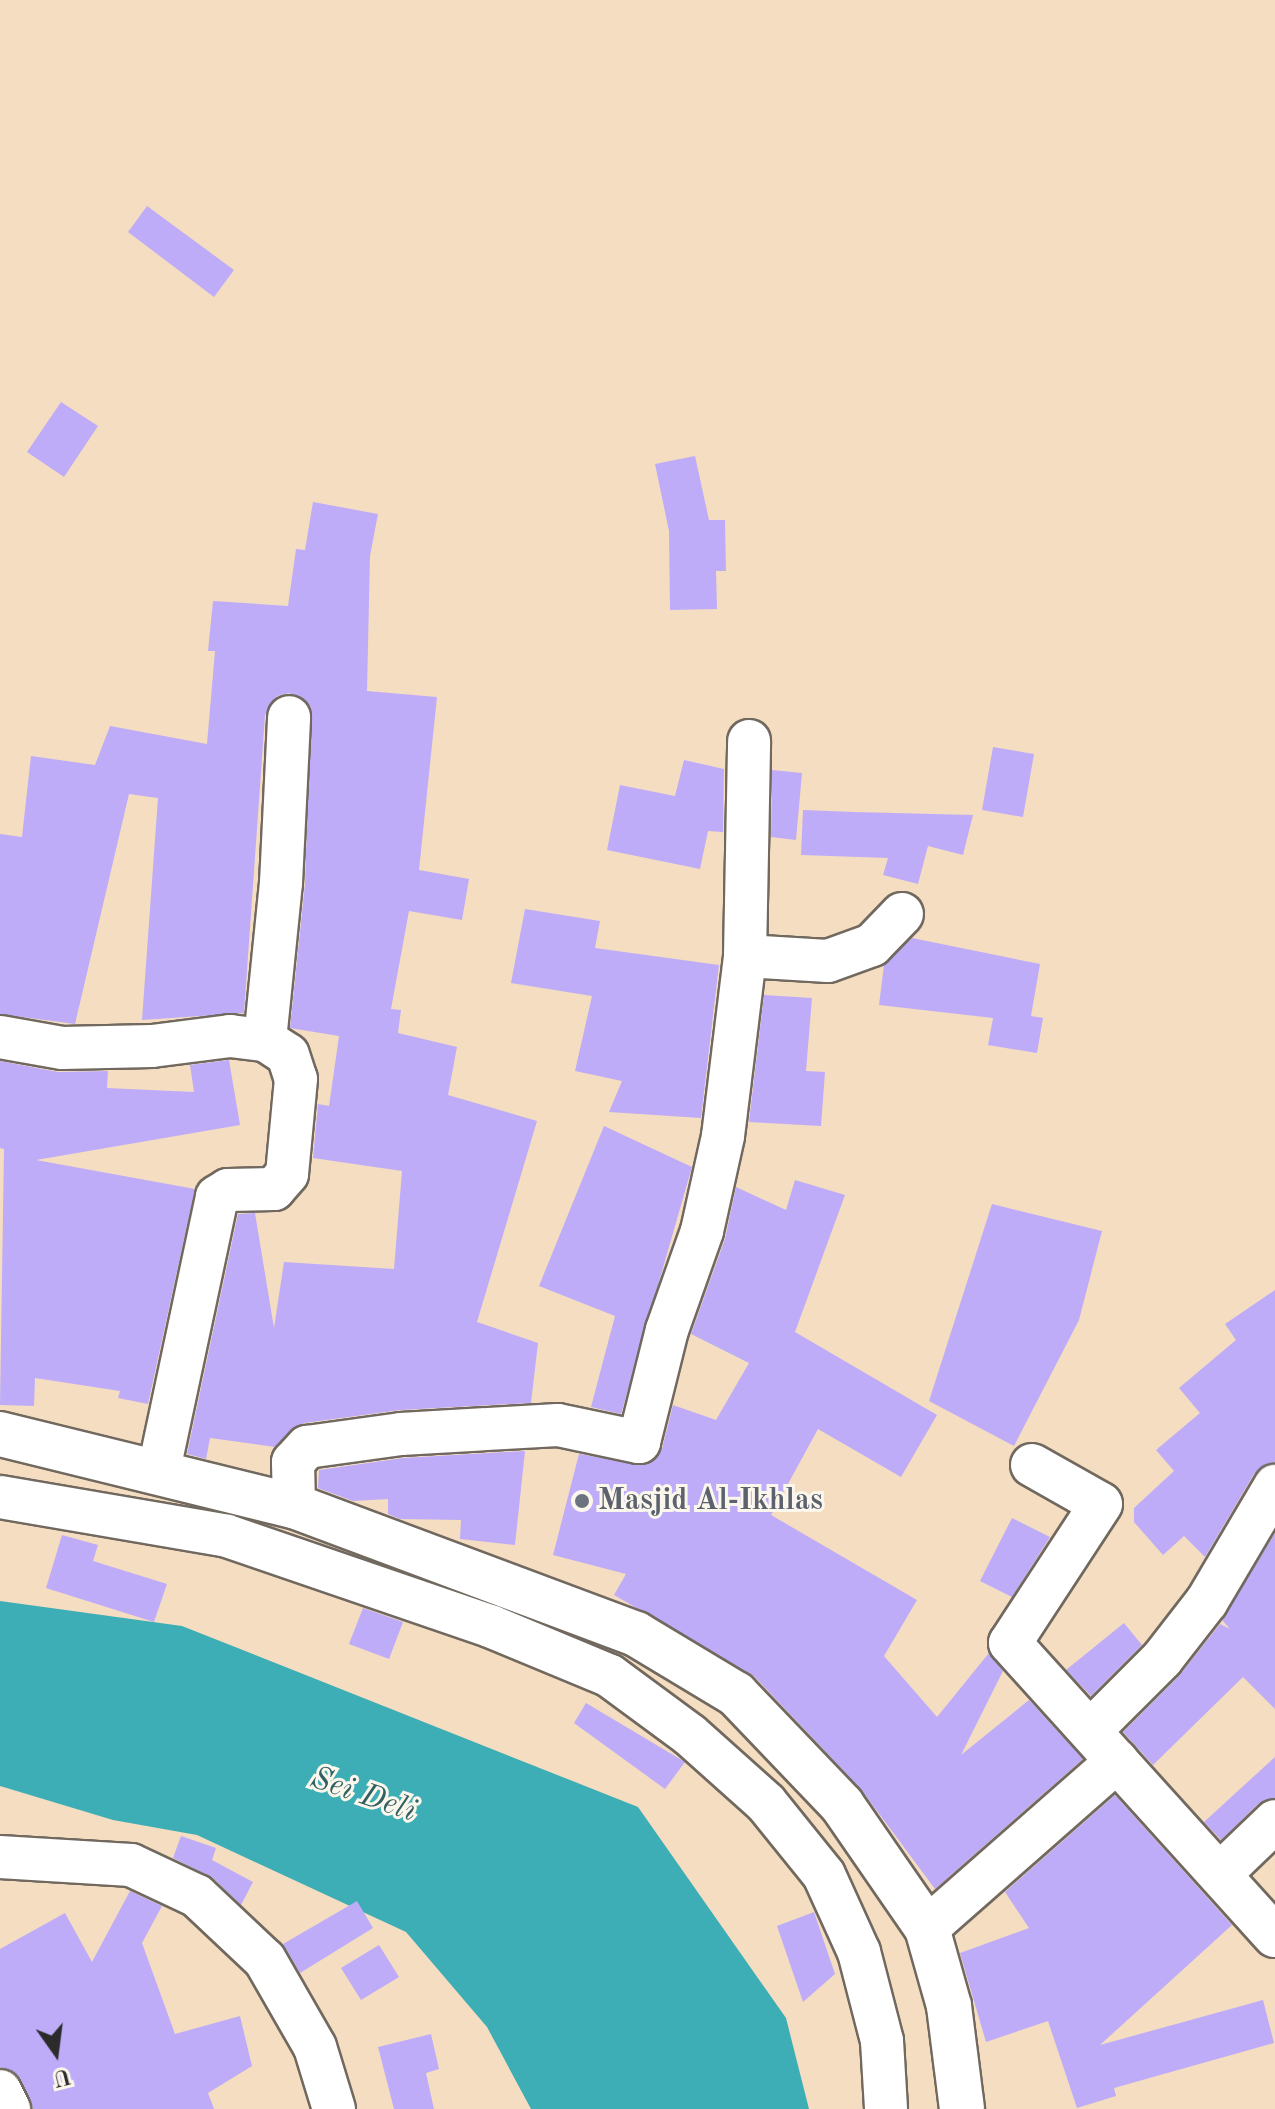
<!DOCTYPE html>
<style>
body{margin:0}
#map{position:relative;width:1275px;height:2109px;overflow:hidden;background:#f4ddc0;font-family:"Old Standard TT",serif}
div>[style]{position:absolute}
.water>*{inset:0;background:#3daeb5}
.building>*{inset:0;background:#beacf9}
.roads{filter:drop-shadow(2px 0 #71695f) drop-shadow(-2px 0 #71695f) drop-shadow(0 2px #71695f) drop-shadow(0 -2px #71695f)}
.minor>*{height:42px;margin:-21px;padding:0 21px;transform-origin:21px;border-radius:21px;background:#fff}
.tertiary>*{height:44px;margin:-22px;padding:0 22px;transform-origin:22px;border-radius:22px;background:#fff}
.dots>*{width:22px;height:22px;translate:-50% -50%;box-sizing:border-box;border:4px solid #fbf7ec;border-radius:50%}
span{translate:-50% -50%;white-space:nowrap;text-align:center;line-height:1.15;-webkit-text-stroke:6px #fbf7ec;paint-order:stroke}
.worship-label{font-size:30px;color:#5b616d;font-weight:700}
.left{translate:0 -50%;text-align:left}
.water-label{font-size:32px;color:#325f62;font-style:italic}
.north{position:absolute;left:16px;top:2013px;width:80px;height:80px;-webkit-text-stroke:6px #fbf7ec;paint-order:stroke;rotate:166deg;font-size:22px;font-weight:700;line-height:32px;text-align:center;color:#2b2b2b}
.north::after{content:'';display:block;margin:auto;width:28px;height:36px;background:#2b2b2b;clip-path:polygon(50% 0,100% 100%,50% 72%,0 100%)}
</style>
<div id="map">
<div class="water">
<div style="clip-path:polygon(0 1601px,182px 1626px,638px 1807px,786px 2018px,809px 2109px,531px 2109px,487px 2027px,406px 1932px,197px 1835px,113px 1820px,0 1786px)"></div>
</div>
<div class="building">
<div style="clip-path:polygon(147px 206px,234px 270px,214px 297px,128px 232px)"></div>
<div style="clip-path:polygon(61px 402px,98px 426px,64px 477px,27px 452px)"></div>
<div style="clip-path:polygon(695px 456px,709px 520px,725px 520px,726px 571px,716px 571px,717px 609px,670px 610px,669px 531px,655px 464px)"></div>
<div style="clip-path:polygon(313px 502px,378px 514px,370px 556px,367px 691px,437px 697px,419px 870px,469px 879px,462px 920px,409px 911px,391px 1009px,401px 1010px,398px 1033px,457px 1047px,448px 1095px,537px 1121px,477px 1322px,538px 1343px,531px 1403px,400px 1410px,304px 1423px,275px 1447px,210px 1438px,206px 1459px,187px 1454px,238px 1214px,255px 1213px,274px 1328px,284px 1262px,394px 1269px,402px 1171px,313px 1158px,318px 1104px,329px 1106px,339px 1036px,290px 1028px,305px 884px,311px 707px,289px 693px,277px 696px,265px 715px,244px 1013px,142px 1020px,158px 798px,129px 794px,75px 1024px,0 1014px,0 834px,22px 837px,31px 756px,95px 765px,110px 726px,207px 744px,215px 651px,208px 651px,213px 601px,288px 606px,296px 549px,305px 550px)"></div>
<div style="clip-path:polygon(993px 747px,1034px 754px,1023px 817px,982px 810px)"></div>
<div style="clip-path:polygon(684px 760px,724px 769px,723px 832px,708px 831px,700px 869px,607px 850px,620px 785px,675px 796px)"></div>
<div style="clip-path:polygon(772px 770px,802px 773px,796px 840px,771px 837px)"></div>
<div style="clip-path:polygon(803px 810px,854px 812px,973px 815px,963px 855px,928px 846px,918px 884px,883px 875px,888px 858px,801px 855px)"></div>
<div style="clip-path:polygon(525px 909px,600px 921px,595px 948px,719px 965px,701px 1118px,609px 1112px,622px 1081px,575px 1071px,592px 996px,511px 983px)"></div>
<div style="clip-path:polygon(912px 938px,1040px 964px,1031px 1016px,1043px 1018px,1037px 1053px,988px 1045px,993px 1018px,879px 1005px,884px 965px)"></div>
<div style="clip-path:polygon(764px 995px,812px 998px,806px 1071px,825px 1072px,821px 1126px,749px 1122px)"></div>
<div style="clip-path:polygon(229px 1060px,240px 1125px,36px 1160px,195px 1189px,148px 1404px,118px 1398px,120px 1391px,35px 1378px,34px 1406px,0 1405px,4px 1149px,0 1148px,0 1061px,58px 1072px,108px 1071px,107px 1088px,194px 1092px,190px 1065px)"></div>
<div style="clip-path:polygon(604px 1126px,692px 1167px,621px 1414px,591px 1407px,615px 1316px,539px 1286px)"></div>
<div style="clip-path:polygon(795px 1180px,845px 1195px,795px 1332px,937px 1415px,901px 1477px,818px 1429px,771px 1515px,917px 1600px,884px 1656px,937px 1717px,989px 1653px,1003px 1671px,961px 1755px,1029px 1700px,1083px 1759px,935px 1889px,860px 1788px,754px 1676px,614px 1595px,626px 1574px,553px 1555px,579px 1454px,645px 1465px,662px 1449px,673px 1405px,716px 1420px,749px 1363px,691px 1334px,725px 1239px,736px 1187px,786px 1210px)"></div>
<div style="clip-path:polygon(992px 1204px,1102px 1231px,1079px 1320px,1014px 1446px,929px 1401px)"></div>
<div style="clip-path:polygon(1275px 1290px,1275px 1462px,1254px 1474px,1205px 1557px,1184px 1536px,1163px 1555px,1134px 1522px,1134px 1508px,1174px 1471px,1156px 1450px,1200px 1413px,1179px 1388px,1236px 1340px,1225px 1324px)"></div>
<div style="clip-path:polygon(525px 1451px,515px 1545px,460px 1539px,461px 1520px,400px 1519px,388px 1514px,388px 1499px,353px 1501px,318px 1488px,319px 1470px,403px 1458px)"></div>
<div style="clip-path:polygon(1012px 1518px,1050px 1537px,1012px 1597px,980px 1581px)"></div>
<div style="clip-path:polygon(1275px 1533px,1275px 1709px,1243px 1677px,1153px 1765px,1123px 1732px,1179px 1676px,1220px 1624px,1230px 1629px,1222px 1620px)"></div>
<div style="clip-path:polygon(62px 1535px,98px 1545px,93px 1561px,167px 1584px,154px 1622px,46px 1588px)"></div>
<div style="clip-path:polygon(363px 1608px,403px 1622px,389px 1659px,349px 1644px)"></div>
<div style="clip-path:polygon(1124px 1623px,1142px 1645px,1091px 1696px,1066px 1670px)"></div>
<div style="clip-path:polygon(586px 1703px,685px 1762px,665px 1789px,574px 1723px)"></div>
<div style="clip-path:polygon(1275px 1757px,1275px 1798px,1258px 1804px,1221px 1840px,1204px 1822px)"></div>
<div style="clip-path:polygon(1115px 1795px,1232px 1925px,1100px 2045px,1263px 2000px,1274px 2043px,1114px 2088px,1116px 2096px,1077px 2108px,1048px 2021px,986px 2042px,960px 1953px,1029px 1928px,1005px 1892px)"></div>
<div style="clip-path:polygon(181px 1836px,216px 1848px,212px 1860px,253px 1882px,241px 1905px,213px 1878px,173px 1858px)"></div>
<div style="clip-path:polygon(130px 1891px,162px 1906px,142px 1943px,175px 2034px,240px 2016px,252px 2066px,208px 2093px,214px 2109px,33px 2109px,21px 2080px,0 2067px,0 1949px,65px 1913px,92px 1962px)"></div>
<div style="clip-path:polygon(357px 1901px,373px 1928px,300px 1973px,283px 1944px)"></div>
<div style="clip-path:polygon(814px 1912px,835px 1974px,803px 2002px,777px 1926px)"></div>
<div style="clip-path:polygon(379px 1945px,399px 1977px,361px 2000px,341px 1968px)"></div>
<div style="clip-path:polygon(431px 2034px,439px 2069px,426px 2073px,434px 2109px,394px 2109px,378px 2047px)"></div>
</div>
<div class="roads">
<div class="minor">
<div style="left:745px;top:956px;width:83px;rotate:3.4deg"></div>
<div style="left:828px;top:961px;width:47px;rotate:-20deg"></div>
<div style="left:872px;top:945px;width:43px;rotate:-45.9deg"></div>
<div style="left:0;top:1037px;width:63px;rotate:10.1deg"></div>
<div style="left:62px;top:1048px;width:90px;rotate:-1.3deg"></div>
<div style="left:152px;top:1046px;width:79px;rotate:-7.3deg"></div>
<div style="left:230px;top:1036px;width:35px;rotate:7deg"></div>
<div style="left:265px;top:1040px;width:27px;rotate:33deg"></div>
<div style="left:288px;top:1055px;width:25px;rotate:72deg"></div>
<div style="left:296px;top:1079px;width:95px;rotate:95.4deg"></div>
<div style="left:287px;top:1174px;width:20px;rotate:131deg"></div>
<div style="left:274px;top:1189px;width:46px;rotate:178.8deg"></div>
<div style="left:228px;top:1190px;width:13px;rotate:148deg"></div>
<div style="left:217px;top:1197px;width:279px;rotate:102deg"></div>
<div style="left:265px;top:1040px;width:158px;rotate:-84.2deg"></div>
<div style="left:281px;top:883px;width:166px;rotate:-87.2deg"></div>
<div style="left:1032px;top:1465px;width:79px;rotate:29.5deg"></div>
<div style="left:1101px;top:1504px;width:166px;rotate:123.2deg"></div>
<div style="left:1010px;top:1643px;width:395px;rotate:47.9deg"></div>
<div style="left:0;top:1497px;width:230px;rotate:9.7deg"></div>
<div style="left:227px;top:1536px;width:278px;rotate:18.9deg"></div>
<div style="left:490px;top:1626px;width:130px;rotate:22.6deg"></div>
<div style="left:610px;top:1676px;width:99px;rotate:36.4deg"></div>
<div style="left:690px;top:1735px;width:102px;rotate:41.8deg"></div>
<div style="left:766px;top:1803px;width:92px;rotate:51.1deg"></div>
<div style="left:824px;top:1875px;width:85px;rotate:65.6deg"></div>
<div style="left:859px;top:1952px;width:92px;rotate:75.5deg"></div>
<div style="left:882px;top:2041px;width:68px;rotate:86.6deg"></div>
<div style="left:294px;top:1506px;width:44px;rotate:-91.3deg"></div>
<div style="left:293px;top:1462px;width:21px;rotate:-47deg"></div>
<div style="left:307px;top:1447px;width:95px;rotate:-7.9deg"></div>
<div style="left:401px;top:1434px;width:157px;rotate:-3.3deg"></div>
<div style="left:558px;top:1425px;width:83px;rotate:11.9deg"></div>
<div style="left:639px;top:1442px;width:115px;rotate:-76deg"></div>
<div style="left:667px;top:1330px;width:105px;rotate:-70.5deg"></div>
<div style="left:702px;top:1231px;width:97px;rotate:-77.5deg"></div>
<div style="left:723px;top:1136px;width:181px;rotate:-83deg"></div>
<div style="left:745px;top:956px;width:215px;rotate:-88.9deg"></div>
<div style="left:1092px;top:1729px;width:99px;rotate:-45deg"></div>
<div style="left:1162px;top:1659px;width:73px;rotate:-52.2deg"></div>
<div style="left:1207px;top:1601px;width:134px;rotate:-59.4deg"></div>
<div style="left:0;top:1857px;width:131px;rotate:3.5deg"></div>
<div style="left:131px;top:1865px;width:73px;rotate:25.2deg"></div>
<div style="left:197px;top:1896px;width:93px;rotate:43.3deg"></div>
<div style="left:265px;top:1960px;width:100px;rotate:60.1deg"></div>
<div style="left:315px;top:2047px;width:65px;rotate:73deg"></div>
<div style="left:1220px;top:1874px;width:76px;rotate:-43.9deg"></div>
<div style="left:927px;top:1928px;width:253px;rotate:-41.3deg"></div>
<div style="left:0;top:2091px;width:20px;rotate:63deg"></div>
</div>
<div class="tertiary">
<div style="left:0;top:1434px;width:303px;rotate:13.8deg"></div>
<div style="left:294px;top:1506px;width:365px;rotate:20.5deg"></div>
<div style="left:636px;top:1634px;width:117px;rotate:31deg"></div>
<div style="left:736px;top:1694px;width:153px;rotate:46.3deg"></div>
<div style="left:842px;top:1805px;width:150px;rotate:55.4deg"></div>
<div style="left:927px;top:1928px;width:81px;rotate:74.2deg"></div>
<div style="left:949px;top:2006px;width:104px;rotate:82.8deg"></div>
</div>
</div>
<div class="dots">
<div style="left:582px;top:1501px;background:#6b7280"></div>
</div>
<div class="worship-label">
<span class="left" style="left:598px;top:1501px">Masjid Al-Ikhlas</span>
</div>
<div class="water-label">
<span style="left:363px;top:1796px;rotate:19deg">Sei Deli</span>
</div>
<div class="north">U</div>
</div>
